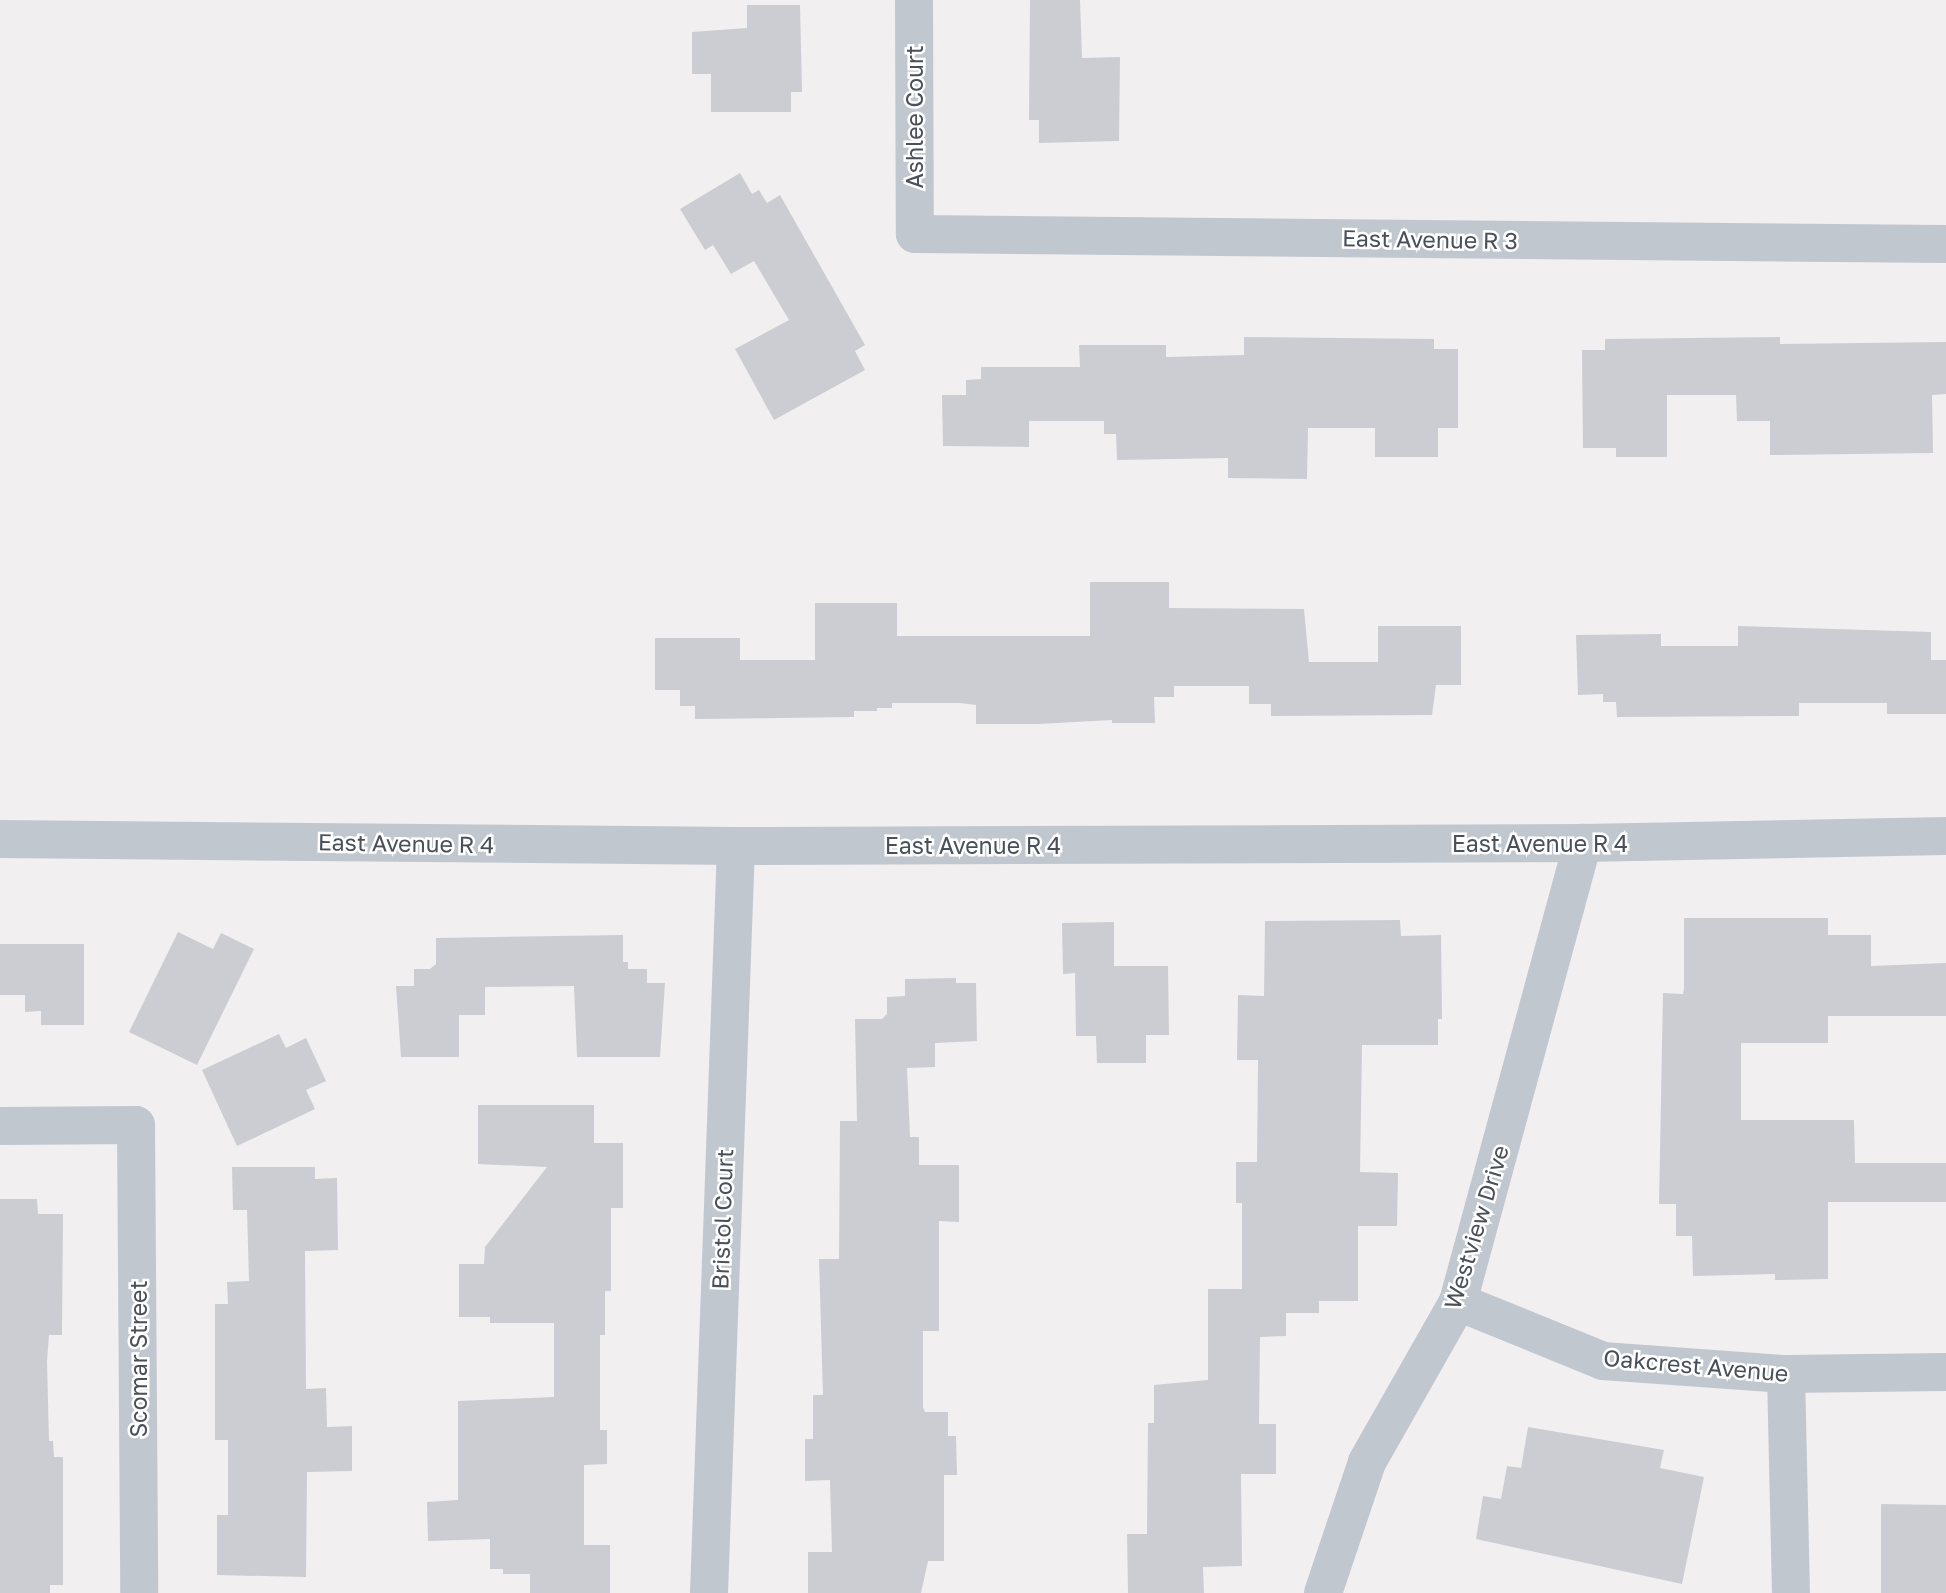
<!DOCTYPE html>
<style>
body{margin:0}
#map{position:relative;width:1946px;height:1593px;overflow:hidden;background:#f1efef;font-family:"Golos Text",sans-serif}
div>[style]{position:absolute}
.building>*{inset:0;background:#cccdd2}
.street>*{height:38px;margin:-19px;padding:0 19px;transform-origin:19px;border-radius:19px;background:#c1c7cf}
span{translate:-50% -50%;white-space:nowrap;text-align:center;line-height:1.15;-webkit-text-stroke:5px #fff;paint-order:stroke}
.street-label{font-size:23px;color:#495059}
</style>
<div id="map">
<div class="building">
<div style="clip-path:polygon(1030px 0,1080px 0,1082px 58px,1120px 57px,1119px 141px,1039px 143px,1039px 120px,1029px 120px)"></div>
<div style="clip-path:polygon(747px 5px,800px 5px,802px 92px,791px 92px,791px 112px,711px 112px,711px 74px,692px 74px,692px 32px,747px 28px)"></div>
<div style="clip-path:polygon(740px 173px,752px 194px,759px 190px,767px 203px,780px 195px,865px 345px,855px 351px,865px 370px,774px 420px,735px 349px,789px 320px,754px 261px,731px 274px,713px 245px,705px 250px,680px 209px)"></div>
<div style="clip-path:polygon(1244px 337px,1434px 339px,1434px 349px,1458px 349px,1458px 428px,1438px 428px,1438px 457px,1375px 457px,1375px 428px,1308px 428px,1307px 479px,1228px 478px,1228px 458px,1117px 460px,1116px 434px,1104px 434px,1104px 421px,1029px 421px,1029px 447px,943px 446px,942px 395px,966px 395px,966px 380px,981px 379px,981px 367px,1080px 367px,1079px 345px,1166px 345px,1166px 357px,1244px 355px)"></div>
<div style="clip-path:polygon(1780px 337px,1780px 344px,1946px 342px,1946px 394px,1932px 395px,1933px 453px,1770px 455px,1770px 421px,1737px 421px,1736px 395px,1667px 395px,1667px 457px,1616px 457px,1616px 448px,1583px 448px,1582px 350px,1605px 350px,1605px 339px)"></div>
<div style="clip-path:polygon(1090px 582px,1169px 582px,1169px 608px,1304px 609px,1309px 662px,1378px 662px,1378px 626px,1461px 626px,1461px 685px,1436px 685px,1432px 715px,1271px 716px,1271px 704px,1249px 704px,1249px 686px,1174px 686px,1174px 697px,1154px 697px,1155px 723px,1112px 723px,1112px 720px,1038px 724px,976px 724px,976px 705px,960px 703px,892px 703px,892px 708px,877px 708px,877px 711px,854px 711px,854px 717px,695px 719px,695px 706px,680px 706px,680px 690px,655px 690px,655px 638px,740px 638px,740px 660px,815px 660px,815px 603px,897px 603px,897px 636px,1090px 636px)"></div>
<div style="clip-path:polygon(1738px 626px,1931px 632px,1931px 660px,1946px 660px,1946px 714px,1887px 714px,1887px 703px,1799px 703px,1799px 716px,1617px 717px,1616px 702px,1603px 702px,1603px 694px,1578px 695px,1576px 635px,1661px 634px,1661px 646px,1738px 646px)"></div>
<div style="clip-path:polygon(1684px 918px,1828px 918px,1828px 935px,1871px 935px,1871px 966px,1946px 963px,1946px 1016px,1828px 1016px,1828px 1043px,1741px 1043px,1741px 1120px,1854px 1120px,1855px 1163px,1946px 1163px,1946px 1202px,1828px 1202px,1828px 1279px,1775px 1280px,1775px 1274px,1693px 1276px,1692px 1236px,1676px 1236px,1676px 1204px,1659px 1204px,1663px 993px,1683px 994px,1684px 989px)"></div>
<div style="clip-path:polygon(1400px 920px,1401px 936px,1441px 935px,1442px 1019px,1438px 1019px,1438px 1045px,1362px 1045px,1360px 1172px,1398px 1173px,1397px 1226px,1358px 1226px,1358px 1301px,1319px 1301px,1319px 1313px,1286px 1313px,1286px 1336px,1260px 1337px,1259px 1424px,1276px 1424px,1276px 1474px,1241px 1474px,1242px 1566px,1203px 1567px,1204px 1593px,1128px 1593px,1127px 1534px,1147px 1534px,1148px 1423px,1154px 1423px,1154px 1385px,1208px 1380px,1208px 1289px,1242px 1289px,1242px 1203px,1236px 1203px,1236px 1162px,1257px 1162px,1258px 1060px,1237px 1060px,1238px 995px,1264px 996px,1265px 921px)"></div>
<div style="clip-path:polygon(1114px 922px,1114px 966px,1168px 966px,1169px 1035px,1146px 1035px,1146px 1063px,1097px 1063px,1096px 1036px,1076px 1036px,1075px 973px,1063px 974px,1062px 923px)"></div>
<div style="clip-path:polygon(178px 932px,213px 949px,221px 933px,254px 949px,197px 1065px,129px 1032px)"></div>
<div style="clip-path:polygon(623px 935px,623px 962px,628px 962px,628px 969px,647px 969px,647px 983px,665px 983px,660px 1057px,577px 1057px,574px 986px,485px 987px,485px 1015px,459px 1015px,459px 1057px,401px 1057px,396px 986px,414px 986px,414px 969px,430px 969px,436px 964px,436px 938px)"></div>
<div style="clip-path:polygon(0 944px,84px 944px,84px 1025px,41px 1025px,41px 1011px,25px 1012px,25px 995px,0 995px)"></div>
<div style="clip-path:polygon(956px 978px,956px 983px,976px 983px,977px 1041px,935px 1043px,935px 1067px,907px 1068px,910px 1137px,919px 1137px,919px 1165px,959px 1165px,959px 1222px,939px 1221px,939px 1331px,923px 1331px,923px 1407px,925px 1412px,948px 1412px,948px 1436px,956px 1436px,957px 1475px,944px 1475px,944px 1561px,928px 1561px,921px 1593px,808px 1593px,808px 1552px,832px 1552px,830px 1480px,805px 1481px,805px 1439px,813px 1439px,813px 1395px,823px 1395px,819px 1259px,839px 1259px,840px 1121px,857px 1121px,855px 1019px,882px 1019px,887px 1014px,887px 997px,905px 996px,905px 979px)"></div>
<div style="clip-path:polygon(279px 1034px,286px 1048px,306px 1038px,326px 1081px,306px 1090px,315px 1109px,237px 1146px,202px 1070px)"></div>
<div style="clip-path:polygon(478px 1105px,594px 1105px,594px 1143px,623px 1143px,623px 1208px,611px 1208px,611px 1291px,605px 1291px,605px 1335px,600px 1335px,600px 1430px,607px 1430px,607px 1464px,584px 1465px,584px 1545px,610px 1545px,610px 1593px,530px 1593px,530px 1574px,503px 1574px,503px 1569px,490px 1569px,490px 1539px,428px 1541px,427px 1502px,458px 1500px,458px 1401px,554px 1397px,554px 1323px,490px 1323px,490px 1317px,459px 1317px,459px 1264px,484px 1264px,485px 1247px,547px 1167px,478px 1164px)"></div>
<div style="clip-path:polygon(232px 1167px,315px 1167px,315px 1179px,337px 1178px,338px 1250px,305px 1251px,306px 1389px,326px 1388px,327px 1427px,352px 1426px,352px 1471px,307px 1472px,306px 1577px,217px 1575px,217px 1515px,228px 1515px,228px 1440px,215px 1440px,215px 1304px,228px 1304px,227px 1282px,249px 1281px,247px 1210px,233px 1210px)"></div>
<div style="clip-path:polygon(0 1199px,37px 1199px,38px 1214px,63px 1214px,62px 1335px,49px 1335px,47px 1361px,49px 1441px,53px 1441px,54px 1457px,63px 1457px,63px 1585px,50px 1585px,50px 1593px,0 1593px)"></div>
<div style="clip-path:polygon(1528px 1427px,1664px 1450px,1660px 1468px,1704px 1477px,1682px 1584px,1476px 1539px,1483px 1496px,1501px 1499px,1507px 1466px,1521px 1468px)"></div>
<div style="clip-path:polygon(1881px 1504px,1946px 1505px,1946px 1593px,1881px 1593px)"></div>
</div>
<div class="street">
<div style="left:914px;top:0;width:234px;rotate:89.8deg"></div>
<div style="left:915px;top:234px;width:1031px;rotate:0.56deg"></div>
<div style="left:0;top:839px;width:736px;rotate:0.54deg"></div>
<div style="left:736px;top:846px;width:847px;rotate:-0.2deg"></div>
<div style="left:1583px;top:843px;width:363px;rotate:-1.1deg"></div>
<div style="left:0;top:1126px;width:136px;rotate:-0.4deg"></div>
<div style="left:136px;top:1125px;width:468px;rotate:89.6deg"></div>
<div style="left:1458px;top:1302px;width:157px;rotate:22.1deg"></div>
<div style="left:1603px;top:1361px;width:183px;rotate:4.1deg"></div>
<div style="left:1786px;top:1374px;width:160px;rotate:-0.7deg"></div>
<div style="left:1786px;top:1374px;width:219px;rotate:88.7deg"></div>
<div style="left:709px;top:1593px;width:747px;rotate:-87.93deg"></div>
<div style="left:1323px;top:1593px;width:138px;rotate:-71.4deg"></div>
<div style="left:1367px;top:1462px;width:184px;rotate:-60.4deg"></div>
<div style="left:1458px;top:1302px;width:476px;rotate:-74.8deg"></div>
</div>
<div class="street-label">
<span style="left:914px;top:117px;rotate:-90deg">Ashlee Court</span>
<span style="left:1430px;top:239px;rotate:1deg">East Avenue R 3</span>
<span style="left:406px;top:843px;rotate:1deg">East Avenue R 4</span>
<span style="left:1540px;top:843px">East Avenue R 4</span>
<span style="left:973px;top:845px">East Avenue R 4</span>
<span style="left:722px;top:1219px;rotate:-88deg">Bristol Court</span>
<span style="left:1476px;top:1227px;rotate:-73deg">Westview Drive</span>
<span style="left:138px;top:1359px;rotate:-90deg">Scomar Street</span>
<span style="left:1696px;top:1365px;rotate:5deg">Oakcrest Avenue</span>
</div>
</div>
